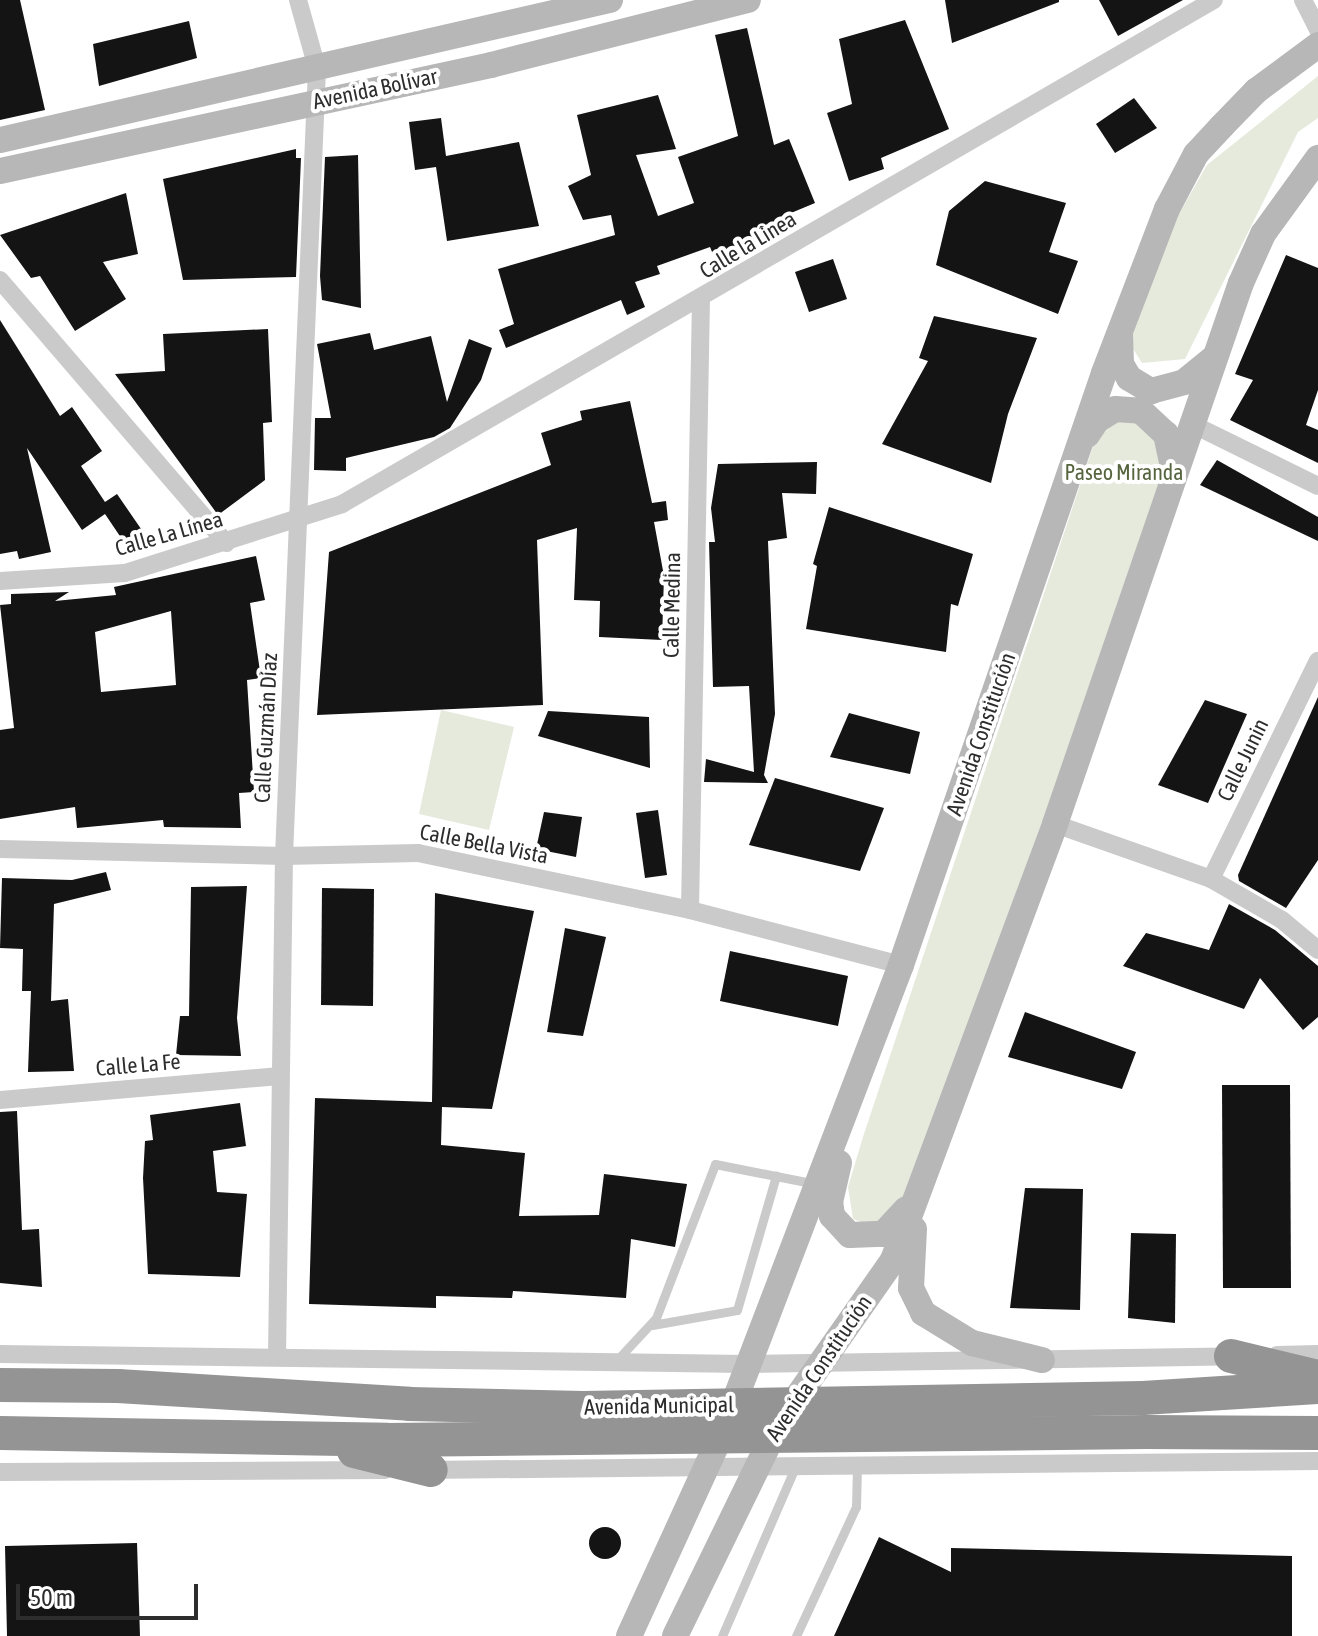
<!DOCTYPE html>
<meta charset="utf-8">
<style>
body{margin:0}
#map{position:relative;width:1318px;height:1636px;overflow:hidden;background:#fff;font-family:"Asap Condensed",sans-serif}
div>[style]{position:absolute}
.green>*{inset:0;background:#e5eadc}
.building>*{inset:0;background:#141414}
.round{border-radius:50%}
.lane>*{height:9px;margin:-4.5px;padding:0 4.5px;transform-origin:4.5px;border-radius:4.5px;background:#cacaca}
.street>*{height:18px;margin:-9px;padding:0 9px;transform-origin:9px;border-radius:9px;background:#cacaca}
.secondary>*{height:26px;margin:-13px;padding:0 13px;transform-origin:13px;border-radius:13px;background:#b7b7b7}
.highway>*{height:34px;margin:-17px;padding:0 17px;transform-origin:17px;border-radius:17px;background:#949494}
.highway-bridge>*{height:34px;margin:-17px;padding:0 17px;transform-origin:17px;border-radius:17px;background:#949494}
span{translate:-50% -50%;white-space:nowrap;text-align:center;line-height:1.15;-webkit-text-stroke:8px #fff;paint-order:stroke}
.street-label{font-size:22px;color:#2d2d2d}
.park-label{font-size:22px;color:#56653e}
.scale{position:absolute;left:16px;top:1584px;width:182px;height:36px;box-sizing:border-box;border:4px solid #2d2d2d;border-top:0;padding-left:10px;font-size:24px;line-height:28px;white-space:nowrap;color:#2d2d2d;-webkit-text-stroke:6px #fff;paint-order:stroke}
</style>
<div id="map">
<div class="green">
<div style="clip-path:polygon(1318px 76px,1318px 118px,1298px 132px,1185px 359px,1142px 363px,1127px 339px,1156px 254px,1207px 165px)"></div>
<div style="clip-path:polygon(1115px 421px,1136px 421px,1151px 434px,1164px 462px,1161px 483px,956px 1074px,897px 1214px,875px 1227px,853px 1219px,848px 1187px,863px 1137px,1094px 443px)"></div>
<div style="clip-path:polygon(441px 710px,514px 727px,489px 830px,419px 814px)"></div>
</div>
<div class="building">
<div style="clip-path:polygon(0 0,20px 0,45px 110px,0 120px)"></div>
<div style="clip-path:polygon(945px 0,1059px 0,1059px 2px,952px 43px)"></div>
<div style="clip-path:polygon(1099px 0,1183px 0,1118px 36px)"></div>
<div style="clip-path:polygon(905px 20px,949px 129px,881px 158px,884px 169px,849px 181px,827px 113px,852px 104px,839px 39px)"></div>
<div style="clip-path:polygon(189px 21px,197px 58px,99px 86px,93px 44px)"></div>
<div style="clip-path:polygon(747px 28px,774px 145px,789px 139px,815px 203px,779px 218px,782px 226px,753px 239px,756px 246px,717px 264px,710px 247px,657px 266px,660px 274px,635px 282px,645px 307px,627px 315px,621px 300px,506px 348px,499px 330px,514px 324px,498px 269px,615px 235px,611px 215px,583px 220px,568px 186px,591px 175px,577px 115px,658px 95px,676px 149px,636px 155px,658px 216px,694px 203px,678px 157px,738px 136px,715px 35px)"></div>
<div style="clip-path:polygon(1134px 98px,1157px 128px,1115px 153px,1096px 124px)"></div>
<div style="clip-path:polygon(441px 118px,446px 156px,519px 142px,539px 226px,447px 241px,436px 167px,415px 170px,409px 122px)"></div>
<div style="clip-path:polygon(296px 149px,296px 158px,301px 158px,296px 277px,183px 280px,163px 179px)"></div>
<div style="clip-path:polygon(358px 155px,361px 308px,322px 300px,320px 276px,325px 157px)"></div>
<div style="clip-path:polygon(985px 181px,1066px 203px,1049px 252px,1078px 261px,1058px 314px,936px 265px,949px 211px)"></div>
<div style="clip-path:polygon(126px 193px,138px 254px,103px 262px,126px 299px,75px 331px,40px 276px,31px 278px,0 235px)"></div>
<div style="clip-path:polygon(1286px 255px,1318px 268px,1318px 390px,1306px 425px,1318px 430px,1318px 463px,1230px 420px,1253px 380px,1235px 374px)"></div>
<div style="clip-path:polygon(833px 259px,847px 299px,809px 312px,795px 272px)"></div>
<div style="clip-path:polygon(934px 316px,1037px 338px,1008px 414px,991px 483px,882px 444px,928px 361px,919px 358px)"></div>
<div style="clip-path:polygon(0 320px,60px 416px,72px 407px,102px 451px,81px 466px,105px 502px,117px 494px,148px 539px,130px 551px,105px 514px,82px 530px,27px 448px,51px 552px,19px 559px,17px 551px,0 554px)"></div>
<div style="clip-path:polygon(268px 329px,272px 422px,263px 423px,265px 480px,218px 515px,115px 374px,165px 371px,163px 334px)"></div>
<div style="clip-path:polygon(370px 333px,374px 350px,431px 336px,447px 402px,469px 339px,492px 348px,481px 380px,450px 428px,434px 437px,346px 458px,346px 471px,314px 470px,315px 418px,331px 418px,317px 344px)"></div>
<div style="clip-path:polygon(630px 401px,652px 503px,666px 501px,668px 520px,654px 522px,664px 576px,662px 640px,599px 637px,600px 601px,574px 600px,577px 528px,537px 540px,543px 705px,317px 715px,329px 552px,551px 465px,541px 433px,582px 420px,580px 411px)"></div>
<div style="clip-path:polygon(1217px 460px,1318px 517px,1318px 541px,1200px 485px)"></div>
<div style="clip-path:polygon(817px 462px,816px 494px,782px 493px,787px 538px,768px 541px,775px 714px,764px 775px,768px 783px,704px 782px,706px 759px,754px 772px,749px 686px,713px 687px,709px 542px,715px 542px,711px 508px,718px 464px)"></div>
<div style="clip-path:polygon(829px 507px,973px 554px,958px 606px,951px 604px,946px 652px,806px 629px,817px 566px,813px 564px)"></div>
<div style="clip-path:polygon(evenodd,256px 556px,265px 600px,250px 603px,261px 678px,247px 680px,254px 792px,239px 793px,241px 828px,164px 827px,163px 820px,77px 828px,75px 807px,0 819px,0 730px,14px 728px,0 605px,11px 604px,11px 594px,69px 592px,55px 601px,116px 595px,114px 587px,256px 556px,171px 611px,176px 685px,101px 692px,95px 632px,171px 611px)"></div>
<div style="clip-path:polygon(1318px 697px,1318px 860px,1286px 908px,1239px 881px,1238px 875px)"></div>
<div style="clip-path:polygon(1205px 700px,1247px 714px,1208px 803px,1158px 785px)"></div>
<div style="clip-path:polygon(548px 711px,649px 717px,650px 768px,538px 736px)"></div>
<div style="clip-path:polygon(849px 713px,920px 732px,910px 774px,830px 757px)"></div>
<div style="clip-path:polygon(775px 778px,884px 808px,860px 871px,749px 845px)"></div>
<div style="clip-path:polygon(658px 810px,667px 875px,645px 878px,636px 813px)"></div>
<div style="clip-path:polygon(544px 812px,582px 817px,576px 857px,536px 849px)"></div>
<div style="clip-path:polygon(106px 872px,111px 890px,54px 904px,51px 1001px,68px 999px,74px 1071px,28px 1072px,31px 991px,22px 991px,23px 949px,0 948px,2px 878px,72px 880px)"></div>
<div style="clip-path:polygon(247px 886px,237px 1018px,241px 1056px,176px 1055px,180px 1016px,189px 1016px,191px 887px)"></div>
<div style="clip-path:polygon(322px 888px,374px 889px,373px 1006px,321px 1005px)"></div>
<div style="clip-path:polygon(435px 893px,534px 911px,492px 1109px,442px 1107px,441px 1145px,525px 1153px,519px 1216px,599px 1215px,604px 1174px,687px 1184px,675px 1247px,631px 1239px,626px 1298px,513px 1291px,512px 1298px,436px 1296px,436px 1308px,309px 1304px,315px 1098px,432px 1102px)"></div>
<div style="clip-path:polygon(1229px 904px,1275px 930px,1318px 966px,1318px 1017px,1303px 1030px,1260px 978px,1244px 1009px,1123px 966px,1146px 933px,1209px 950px)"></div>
<div style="clip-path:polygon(565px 928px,606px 937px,583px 1036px,547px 1032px)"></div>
<div style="clip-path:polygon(730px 951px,848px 976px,838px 1026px,720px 1001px)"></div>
<div style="clip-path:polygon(1025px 1012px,1136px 1052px,1122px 1089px,1008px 1057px)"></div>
<div style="clip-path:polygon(1222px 1085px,1290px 1085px,1291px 1288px,1223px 1288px)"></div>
<div style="clip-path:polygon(240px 1103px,246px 1146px,213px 1151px,217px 1192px,247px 1194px,240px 1277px,148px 1274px,143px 1178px,145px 1141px,153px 1140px,150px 1115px)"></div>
<div style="clip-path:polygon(17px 1111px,22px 1230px,39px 1229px,42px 1287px,0 1283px,0 1112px)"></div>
<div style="clip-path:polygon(1025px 1188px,1083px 1189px,1080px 1310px,1010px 1308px)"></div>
<div style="clip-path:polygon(1131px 1233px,1176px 1234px,1175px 1323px,1128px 1318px)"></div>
<div class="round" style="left:589px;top:1527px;width:32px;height:32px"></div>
<div style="clip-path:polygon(879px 1537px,951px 1572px,951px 1548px,1292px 1556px,1292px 1636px,834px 1636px)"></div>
<div style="clip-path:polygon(137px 1543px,140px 1636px,7px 1636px,5px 1546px)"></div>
</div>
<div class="lane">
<div style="left:652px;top:1325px;width:86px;rotate:-10deg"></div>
<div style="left:737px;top:1310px;width:140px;rotate:-73.8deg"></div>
<div style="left:616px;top:1361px;width:59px;rotate:-47.1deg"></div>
<div style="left:656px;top:1318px;width:165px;rotate:-69deg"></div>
<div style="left:715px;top:1164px;width:103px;rotate:11.2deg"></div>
<div style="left:722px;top:1636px;width:184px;rotate:-66.6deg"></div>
<div style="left:796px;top:1636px;width:142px;rotate:-65.1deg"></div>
<div style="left:856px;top:1507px;width:42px;rotate:-88.6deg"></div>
</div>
<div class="street">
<div style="left:1303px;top:0;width:34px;rotate:63deg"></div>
<div style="left:0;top:280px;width:347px;rotate:49.3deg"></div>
<div style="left:1192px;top:424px;width:140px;rotate:26.2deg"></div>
<div style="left:0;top:581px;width:125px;rotate:-3.7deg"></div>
<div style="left:125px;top:573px;width:228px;rotate:-17.6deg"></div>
<div style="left:342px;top:504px;width:1007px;rotate:-30.03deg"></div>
<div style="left:1055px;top:824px;width:165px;rotate:19.4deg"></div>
<div style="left:1211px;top:879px;width:82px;rotate:30deg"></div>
<div style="left:1282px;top:920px;width:47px;rotate:39.8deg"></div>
<div style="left:0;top:849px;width:284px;rotate:1.4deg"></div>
<div style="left:284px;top:856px;width:134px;rotate:-1.3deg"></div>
<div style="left:418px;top:853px;width:278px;rotate:11.8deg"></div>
<div style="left:690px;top:910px;width:218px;rotate:14.6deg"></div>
<div style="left:1211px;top:879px;width:243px;rotate:-63.9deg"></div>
<div style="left:690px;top:910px;width:609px;rotate:-88.97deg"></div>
<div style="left:0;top:1100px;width:281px;rotate:-4.9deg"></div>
<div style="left:0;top:1354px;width:746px;rotate:0.77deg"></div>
<div style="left:746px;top:1364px;width:493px;rotate:-0.9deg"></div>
<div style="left:1277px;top:1355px;width:41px;rotate:-1.4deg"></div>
<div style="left:277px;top:1357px;width:501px;rotate:-89.2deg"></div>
<div style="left:284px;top:856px;width:789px;rotate:-87.6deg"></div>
<div style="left:317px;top:68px;width:71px;rotate:-105.6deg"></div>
<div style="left:423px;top:1470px;width:895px;rotate:-0.58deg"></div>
<div style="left:0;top:1472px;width:385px;rotate:-0.3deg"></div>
</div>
<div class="secondary">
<div style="left:0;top:140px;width:626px;rotate:-12.93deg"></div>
<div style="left:0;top:171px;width:502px;rotate:-12.18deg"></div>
<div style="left:491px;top:65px;width:265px;rotate:-14.2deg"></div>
<div style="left:1120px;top:335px;width:29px;rotate:88deg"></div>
<div style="left:1121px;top:364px;width:16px;rotate:60deg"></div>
<div style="left:1129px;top:378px;width:26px;rotate:31deg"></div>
<div style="left:1151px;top:391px;width:34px;rotate:-15deg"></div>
<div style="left:1184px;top:382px;width:36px;rotate:-39deg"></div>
<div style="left:1087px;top:435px;width:18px;rotate:-56deg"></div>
<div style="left:1097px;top:420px;width:21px;rotate:-31deg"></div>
<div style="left:1115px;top:409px;width:26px;rotate:4deg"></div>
<div style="left:1141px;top:411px;width:34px;rotate:43deg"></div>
<div style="left:1166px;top:434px;width:40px;rotate:78deg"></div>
<div style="left:839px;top:1163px;width:39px;rotate:103deg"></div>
<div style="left:830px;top:1201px;width:15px;rotate:82deg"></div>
<div style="left:832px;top:1216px;width:26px;rotate:47deg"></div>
<div style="left:850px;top:1235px;width:33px;rotate:-2deg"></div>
<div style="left:883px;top:1234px;width:34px;rotate:-47deg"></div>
<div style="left:914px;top:1229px;width:59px;rotate:92.9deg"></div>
<div style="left:911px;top:1288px;width:28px;rotate:64deg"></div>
<div style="left:923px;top:1313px;width:57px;rotate:31.5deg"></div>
<div style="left:972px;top:1343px;width:72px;rotate:13.7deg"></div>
<div style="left:629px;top:1636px;width:231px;rotate:-65.4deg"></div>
<div style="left:725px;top:1426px;width:493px;rotate:-69.1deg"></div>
<div style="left:901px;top:965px;width:626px;rotate:-71.07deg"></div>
<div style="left:1104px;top:373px;width:176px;rotate:-69deg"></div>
<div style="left:1167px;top:209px;width:62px;rotate:-62.2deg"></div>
<div style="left:1196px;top:154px;width:38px;rotate:-47deg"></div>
<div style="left:1222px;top:126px;width:49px;rotate:-45.8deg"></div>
<div style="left:1256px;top:91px;width:77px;rotate:-36.6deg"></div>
<div style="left:675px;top:1636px;width:237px;rotate:-64deg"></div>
<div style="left:779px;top:1423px;width:199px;rotate:-55deg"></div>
<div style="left:893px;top:1260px;width:465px;rotate:-69.6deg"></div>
<div style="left:1055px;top:824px;width:572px;rotate:-71.03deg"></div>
<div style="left:1241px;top:283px;width:54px;rotate:-65.8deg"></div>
<div style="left:1263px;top:234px;width:94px;rotate:-54.1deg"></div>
</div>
<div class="highway">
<div style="left:1231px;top:1356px;width:89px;rotate:13.6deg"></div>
<div style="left:0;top:1385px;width:118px;rotate:0.5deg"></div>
<div style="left:118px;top:1386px;width:292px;rotate:3.5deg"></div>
<div style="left:1143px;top:1398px;width:175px;rotate:-3.6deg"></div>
<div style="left:1147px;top:1432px;width:171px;rotate:0.3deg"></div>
<div style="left:0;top:1433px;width:387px;rotate:1deg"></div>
<div style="left:354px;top:1451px;width:79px;rotate:13.9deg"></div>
</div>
<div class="highway-bridge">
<div style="left:409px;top:1404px;width:174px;rotate:1.3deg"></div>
<div style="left:583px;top:1408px;width:560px;rotate:-1.02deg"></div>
<div style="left:387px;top:1440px;width:760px;rotate:-0.6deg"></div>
</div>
<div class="street-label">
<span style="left:375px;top:89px;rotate:-12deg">Avenida Bolívar</span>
<span style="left:748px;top:245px;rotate:-31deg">Calle la Linea</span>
<span style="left:169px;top:534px;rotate:-16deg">Calle La Línea</span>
<span style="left:672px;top:605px;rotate:-89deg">Calle Medina</span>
<span style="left:266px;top:728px;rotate:-87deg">Calle Guzmán Díaz</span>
<span style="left:981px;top:734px;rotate:-71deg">Avenida Constitución</span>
<span style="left:1243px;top:760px;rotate:-64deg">Calle Junin</span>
<span style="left:484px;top:844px;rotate:11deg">Calle Bella Vista</span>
<span style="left:138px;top:1065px;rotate:-5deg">Calle La Fe</span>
<span style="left:819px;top:1368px;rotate:-56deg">Avenida Constitución</span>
<span style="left:659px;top:1406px;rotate:-1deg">Avenida Municipal</span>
</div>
<div class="park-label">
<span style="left:1124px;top:473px">Paseo Miranda</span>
</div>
<div class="scale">50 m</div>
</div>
